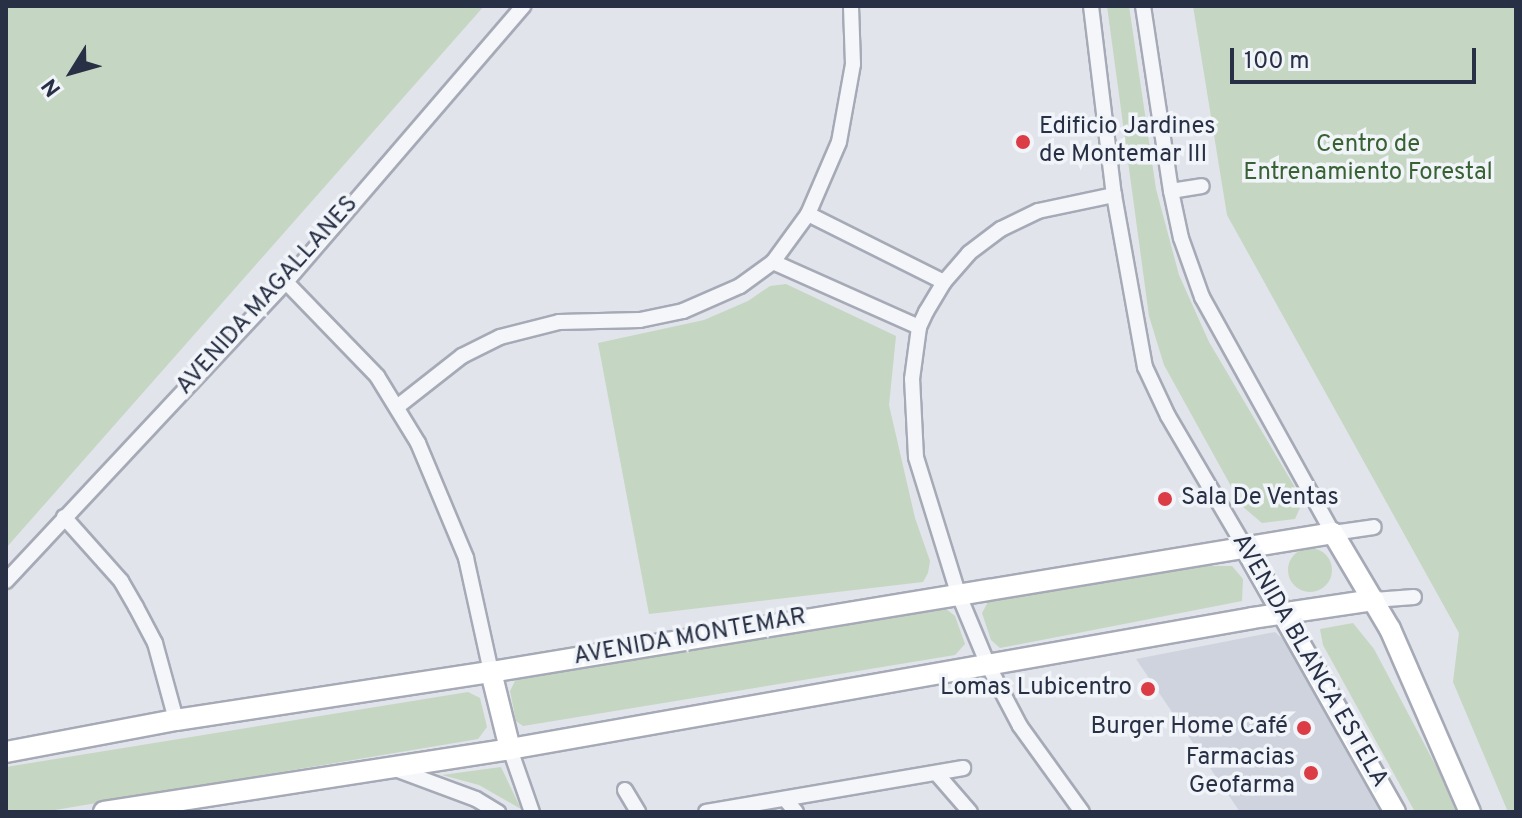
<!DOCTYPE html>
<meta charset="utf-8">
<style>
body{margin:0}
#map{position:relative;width:1522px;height:818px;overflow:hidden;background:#e1e4eb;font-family:Overpass,sans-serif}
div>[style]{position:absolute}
.built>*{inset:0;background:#cfd3de}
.green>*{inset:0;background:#c5d6c2}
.round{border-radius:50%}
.roads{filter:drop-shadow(2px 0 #a6aab6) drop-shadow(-2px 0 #a6aab6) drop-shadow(0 2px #a6aab6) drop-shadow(0 -2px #a6aab6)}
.street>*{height:14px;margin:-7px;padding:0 7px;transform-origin:7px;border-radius:7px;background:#f5f6f9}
.secondary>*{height:20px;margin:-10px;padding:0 10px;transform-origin:10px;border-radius:10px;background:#fff}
.dots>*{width:22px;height:22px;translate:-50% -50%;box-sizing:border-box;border:4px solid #f1f4f8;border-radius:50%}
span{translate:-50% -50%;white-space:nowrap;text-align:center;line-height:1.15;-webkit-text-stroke:7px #f1f4f8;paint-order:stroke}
.poi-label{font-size:24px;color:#283045}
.left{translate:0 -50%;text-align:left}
.right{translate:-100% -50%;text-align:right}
.park-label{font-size:24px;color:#386234}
.street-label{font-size:24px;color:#283045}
.frame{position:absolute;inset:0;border:8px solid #283045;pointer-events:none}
.north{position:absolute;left:32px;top:32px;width:80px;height:80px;-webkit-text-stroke:6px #f1f4f8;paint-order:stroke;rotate:233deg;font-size:22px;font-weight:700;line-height:32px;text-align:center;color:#283045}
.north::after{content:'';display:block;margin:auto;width:28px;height:36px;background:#283045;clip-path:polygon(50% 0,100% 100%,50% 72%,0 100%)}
.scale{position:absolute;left:1230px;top:48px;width:246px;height:36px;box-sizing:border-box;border:4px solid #283045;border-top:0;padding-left:10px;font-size:24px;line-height:28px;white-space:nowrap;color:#283045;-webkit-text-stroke:6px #f1f4f8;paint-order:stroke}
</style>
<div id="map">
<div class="built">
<div style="clip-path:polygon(1275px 632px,1285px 641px,1380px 812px,1240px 812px,1136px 659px)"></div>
</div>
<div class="green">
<div style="clip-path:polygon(6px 6px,484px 6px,6px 548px)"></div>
<div style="clip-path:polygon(1107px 6px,1129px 6px,1156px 189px,1179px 275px,1209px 342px,1303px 501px,1295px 519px,1262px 523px,1242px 506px,1164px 365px,1149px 316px)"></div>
<div style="clip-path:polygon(1193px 6px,1516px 6px,1516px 812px,1508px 812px,1453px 682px,1459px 633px,1227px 215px)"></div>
<div style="clip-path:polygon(786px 284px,896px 336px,889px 405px,915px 518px,930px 561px,928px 573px,923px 582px,649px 614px,598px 343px,704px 320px,748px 301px,770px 286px)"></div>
<div class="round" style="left:1288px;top:548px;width:44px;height:44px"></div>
<div style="clip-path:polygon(1203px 566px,1232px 566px,1243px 579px,1242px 601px,1000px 648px,991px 640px,982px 613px,988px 602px)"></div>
<div style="clip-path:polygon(946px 609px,955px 616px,965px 644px,955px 655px,523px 726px,516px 721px,510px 691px,516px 679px)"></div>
<div style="clip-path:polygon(1353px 623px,1374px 649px,1438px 770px,1456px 812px,1415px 812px,1323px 645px,1320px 629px)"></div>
<div style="clip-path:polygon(468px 692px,480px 698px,487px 727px,478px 739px,43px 812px,6px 812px,6px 767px)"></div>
<div style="clip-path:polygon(501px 767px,521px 809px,479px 785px,442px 775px)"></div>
</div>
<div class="roads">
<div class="street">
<div style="left:1091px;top:6px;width:190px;rotate:83.1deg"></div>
<div style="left:1114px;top:195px;width:175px;rotate:79.8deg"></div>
<div style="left:1145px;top:367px;width:54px;rotate:64.9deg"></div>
<div style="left:1168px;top:416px;width:152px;rotate:59.6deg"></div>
<div style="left:1143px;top:6px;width:187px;rotate:81.4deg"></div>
<div style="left:1171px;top:191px;width:48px;rotate:78deg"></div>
<div style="left:1181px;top:238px;width:63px;rotate:70.4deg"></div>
<div style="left:1202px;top:297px;width:270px;rotate:61deg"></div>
<div style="left:1333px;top:533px;width:41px;rotate:-8.3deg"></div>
<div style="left:1171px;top:191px;width:31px;rotate:-9deg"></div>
<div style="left:808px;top:214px;width:152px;rotate:26.6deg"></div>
<div style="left:773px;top:262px;width:160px;rotate:24deg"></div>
<div style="left:286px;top:282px;width:131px;rotate:45.9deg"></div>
<div style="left:377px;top:376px;width:79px;rotate:58.5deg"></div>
<div style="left:418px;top:443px;width:125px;rotate:67.3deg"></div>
<div style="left:466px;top:558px;width:117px;rotate:77.6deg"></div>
<div style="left:397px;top:407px;width:83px;rotate:-38.1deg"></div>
<div style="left:462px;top:356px;width:42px;rotate:-26.6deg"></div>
<div style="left:500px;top:337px;width:61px;rotate:-14.3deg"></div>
<div style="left:559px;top:322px;width:81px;rotate:-1.4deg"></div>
<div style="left:640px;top:320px;width:44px;rotate:-11.8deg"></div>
<div style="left:683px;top:311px;width:62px;rotate:-23.7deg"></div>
<div style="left:740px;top:286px;width:41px;rotate:-36deg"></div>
<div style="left:773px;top:262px;width:59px;rotate:-53.9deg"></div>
<div style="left:808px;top:214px;width:78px;rotate:-66.7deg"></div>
<div style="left:839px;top:142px;width:79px;rotate:-79.8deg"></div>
<div style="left:853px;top:64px;width:58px;rotate:-92deg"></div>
<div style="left:64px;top:517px;width:86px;rotate:48.3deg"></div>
<div style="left:121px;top:581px;width:30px;rotate:60deg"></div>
<div style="left:136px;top:607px;width:41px;rotate:62.2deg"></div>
<div style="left:155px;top:643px;width:80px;rotate:74.7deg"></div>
<div style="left:6px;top:581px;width:410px;rotate:-46.9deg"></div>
<div style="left:286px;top:282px;width:364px;rotate:-49.3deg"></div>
<div style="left:1374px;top:600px;width:40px;rotate:-4.3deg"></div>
<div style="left:510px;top:749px;width:67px;rotate:70.8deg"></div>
<div style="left:395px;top:769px;width:86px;rotate:20.3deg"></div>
<div style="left:476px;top:799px;width:26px;rotate:31deg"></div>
<div style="left:937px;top:774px;width:50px;rotate:49deg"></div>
<div style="left:625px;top:790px;width:26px;rotate:59deg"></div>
<div style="left:785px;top:799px;width:17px;rotate:50deg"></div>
<div style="left:706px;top:812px;width:261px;rotate:-9.7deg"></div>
<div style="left:1082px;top:812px;width:106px;rotate:-125.8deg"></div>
<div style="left:1020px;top:726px;width:69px;rotate:-117.7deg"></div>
<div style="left:988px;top:665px;width:78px;rotate:-112.6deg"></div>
<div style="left:958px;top:593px;width:142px;rotate:-107.2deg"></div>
<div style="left:916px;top:457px;width:78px;rotate:-92.9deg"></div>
<div style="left:912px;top:379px;width:52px;rotate:-82.3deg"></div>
<div style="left:919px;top:327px;width:17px;rotate:-65deg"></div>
<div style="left:926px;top:312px;width:35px;rotate:-59deg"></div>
<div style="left:944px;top:282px;width:38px;rotate:-49deg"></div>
<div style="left:969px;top:253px;width:40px;rotate:-37deg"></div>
<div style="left:1001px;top:229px;width:41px;rotate:-25.9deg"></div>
<div style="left:1038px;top:211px;width:78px;rotate:-11.9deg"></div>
</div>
<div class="secondary">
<div style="left:1245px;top:547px;width:305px;rotate:60.5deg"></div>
<div style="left:491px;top:672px;width:79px;rotate:76.1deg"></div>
<div style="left:6px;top:752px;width:173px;rotate:-10.7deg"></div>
<div style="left:176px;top:720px;width:319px;rotate:-8.7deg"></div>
<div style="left:491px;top:672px;width:853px;rotate:-9.37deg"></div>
<div style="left:1333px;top:533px;width:112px;rotate:59.3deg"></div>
<div style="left:1390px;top:629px;width:200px;rotate:66.4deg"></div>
<div style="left:104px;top:812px;width:411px;rotate:-8.8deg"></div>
<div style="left:510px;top:749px;width:754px;rotate:-10deg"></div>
<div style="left:1253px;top:618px;width:122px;rotate:-8.5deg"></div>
</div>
</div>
<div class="dots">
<div style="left:1023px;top:142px;background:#db3c46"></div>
<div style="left:1165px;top:499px;background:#db3c46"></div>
<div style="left:1148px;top:689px;background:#db3c46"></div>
<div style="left:1304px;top:728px;background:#db3c46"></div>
<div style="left:1311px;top:773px;background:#db3c46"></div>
</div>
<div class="poi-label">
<span class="left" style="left:1039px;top:142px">Edificio Jardines<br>de Montemar III</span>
<span class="left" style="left:1181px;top:499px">Sala De Ventas</span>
<span class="right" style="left:1132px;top:689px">Lomas Lubicentro</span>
<span class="right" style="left:1288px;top:728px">Burger Home Café</span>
<span class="right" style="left:1295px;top:773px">Farmacias<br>Geofarma</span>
</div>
<div class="park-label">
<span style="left:1368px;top:160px">Centro de<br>Entrenamiento Forestal</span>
</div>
<div class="street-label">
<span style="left:268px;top:296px;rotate:-48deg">AVENIDA MAGALLANES</span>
<span style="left:690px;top:638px;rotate:-10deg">AVENIDA MONTEMAR</span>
<span style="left:1309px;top:661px;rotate:60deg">AVENIDA BLANCA ESTELA</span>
</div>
<div class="frame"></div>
<div class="north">N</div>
<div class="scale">100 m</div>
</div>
